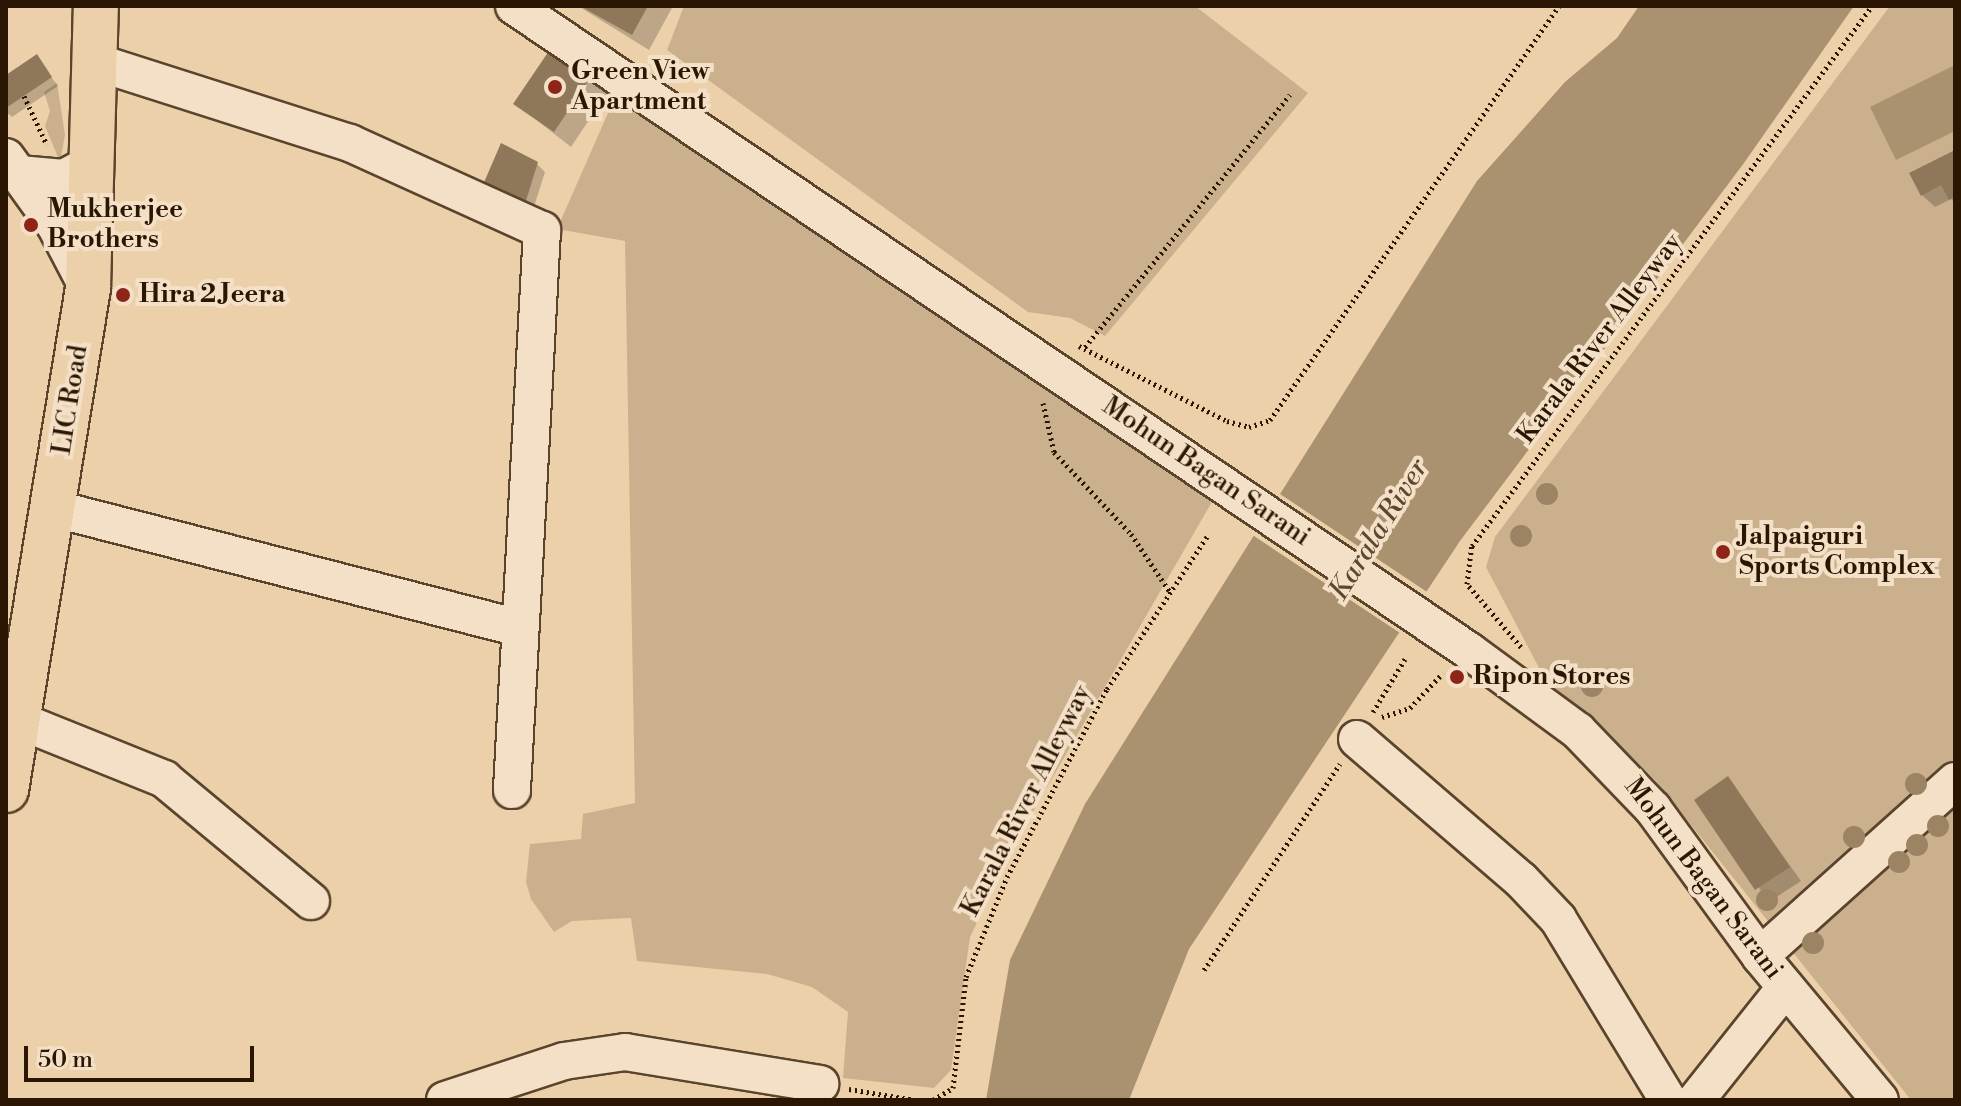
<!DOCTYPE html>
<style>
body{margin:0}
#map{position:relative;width:1961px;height:1106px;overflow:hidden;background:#ecd0a9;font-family:"Libre Bodoni",serif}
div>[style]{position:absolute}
.green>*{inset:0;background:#cbb08d}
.water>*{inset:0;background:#aa9170}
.pier>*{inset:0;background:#ecd0a9}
.shadow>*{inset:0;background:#0003}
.building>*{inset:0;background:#8f7759}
.path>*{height:5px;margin-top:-2.5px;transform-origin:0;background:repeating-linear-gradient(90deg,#2a1602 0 2px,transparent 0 6px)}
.roads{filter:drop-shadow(2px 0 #5a442c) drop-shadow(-2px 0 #5a442c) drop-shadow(0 2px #5a442c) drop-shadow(0 -2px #5a442c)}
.minor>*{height:36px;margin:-18px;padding:0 18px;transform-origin:18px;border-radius:18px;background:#f3e0c7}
.major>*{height:44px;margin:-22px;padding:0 22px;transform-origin:22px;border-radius:22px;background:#ecd0a9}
.trees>*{width:22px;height:22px;margin:-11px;border-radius:50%;background:#9c8364}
.dots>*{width:22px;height:22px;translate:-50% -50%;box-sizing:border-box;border:4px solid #f3e0c7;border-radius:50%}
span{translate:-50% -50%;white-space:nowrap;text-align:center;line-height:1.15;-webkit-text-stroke:8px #f3e0c7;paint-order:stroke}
.poi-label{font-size:26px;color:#2a1602;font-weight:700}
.left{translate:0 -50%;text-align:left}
.street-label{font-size:26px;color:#2a1602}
.water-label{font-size:28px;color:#5d472e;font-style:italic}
.frame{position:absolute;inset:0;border:8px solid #2a1602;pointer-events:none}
.scale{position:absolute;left:24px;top:1046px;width:230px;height:36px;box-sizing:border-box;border:4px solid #2a1602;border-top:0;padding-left:10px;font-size:24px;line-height:28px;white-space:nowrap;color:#2a1602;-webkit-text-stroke:6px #f3e0c7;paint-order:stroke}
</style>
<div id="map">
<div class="green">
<div style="clip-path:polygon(684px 6px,1195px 6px,1308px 93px,1105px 336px,1070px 318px,1028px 312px,667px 50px)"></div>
<div style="clip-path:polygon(1890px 6px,1955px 6px,1955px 1100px,1911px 1100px,1655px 780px,1547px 683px,1486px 567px,1495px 537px)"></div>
<div style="clip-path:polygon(57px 83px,65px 135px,60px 162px,45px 126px,50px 111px,44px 92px)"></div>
<div style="clip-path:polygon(619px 88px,1220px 488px,1024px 827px,970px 937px,951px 1070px,934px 1088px,843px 1078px,848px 1012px,812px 987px,767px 974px,637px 961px,631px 918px,572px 921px,554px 932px,531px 899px,526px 882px,530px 844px,581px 839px,583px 814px,635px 803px,625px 241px,557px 229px)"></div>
</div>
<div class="water">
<div style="clip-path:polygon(1639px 6px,1854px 6px,1744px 163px,1460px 541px,1189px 949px,1129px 1100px,986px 1100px,1010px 960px,1085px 804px,1477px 181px,1565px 82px,1617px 38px)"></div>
<div style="clip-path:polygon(1955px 65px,1955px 131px,1896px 160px,1870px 107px)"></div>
</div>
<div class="pier">
<div style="clip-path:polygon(1277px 492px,1430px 594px,1403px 635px,1251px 534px)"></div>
</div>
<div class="shadow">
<div style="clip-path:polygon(578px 6px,673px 6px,649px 50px)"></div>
<div style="clip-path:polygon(556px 44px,611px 87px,571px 147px,516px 104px)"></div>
<div style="clip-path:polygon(36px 57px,58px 86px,12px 117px,6px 112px,6px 77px)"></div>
<div style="clip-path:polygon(1955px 153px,1955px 203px,1951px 199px,1935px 207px,1922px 195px)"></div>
<div style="clip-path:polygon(536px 163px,545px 172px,532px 213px,492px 195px)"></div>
<div style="clip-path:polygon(1728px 779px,1801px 881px,1769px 902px,1697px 800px)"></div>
</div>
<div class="building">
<div style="clip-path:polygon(580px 6px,648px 6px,632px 35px)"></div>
<div style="clip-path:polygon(555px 42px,596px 69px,554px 132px,513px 104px)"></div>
<div style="clip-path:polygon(37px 54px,52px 77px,6px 108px,6px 75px)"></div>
<div style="clip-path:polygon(501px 143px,538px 162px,524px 207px,482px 187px)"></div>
<div style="clip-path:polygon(1955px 150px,1955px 197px,1949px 200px,1941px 185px,1921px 196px,1909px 173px)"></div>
<div style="clip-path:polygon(1728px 776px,1790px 867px,1755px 890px,1694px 800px)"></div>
</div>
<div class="path">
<div style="left:24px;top:96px;width:54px;rotate:64.9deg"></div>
<div style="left:1079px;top:346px;width:166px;rotate:26.9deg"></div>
<div style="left:1227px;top:421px;width:23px;rotate:15deg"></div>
<div style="left:1249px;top:427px;width:22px;rotate:-18deg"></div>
<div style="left:1270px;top:420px;width:505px;rotate:-55.08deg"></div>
<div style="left:1085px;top:347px;width:325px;rotate:-50.9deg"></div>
<div style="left:1043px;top:403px;width:50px;rotate:77.3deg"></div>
<div style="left:1054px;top:452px;width:112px;rotate:46.8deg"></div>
<div style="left:1131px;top:534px;width:70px;rotate:56.1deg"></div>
<div style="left:1521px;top:647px;width:83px;rotate:-130.6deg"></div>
<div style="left:1467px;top:584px;width:38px;rotate:-83deg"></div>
<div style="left:1472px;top:546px;width:672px;rotate:-53.47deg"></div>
<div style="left:1373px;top:712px;width:62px;rotate:-58.9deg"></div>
<div style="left:1382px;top:717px;width:29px;rotate:-18deg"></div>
<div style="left:1410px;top:708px;width:48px;rotate:-46.7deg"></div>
<div style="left:1204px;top:970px;width:247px;rotate:-56.6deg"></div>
<div style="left:849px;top:1089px;width:67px;rotate:9.5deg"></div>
<div style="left:933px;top:1100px;width:23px;rotate:-31deg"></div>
<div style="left:953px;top:1088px;width:112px;rotate:-83.3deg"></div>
<div style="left:966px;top:977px;width:108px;rotate:-67.7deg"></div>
<div style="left:1007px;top:877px;width:213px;rotate:-62deg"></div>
<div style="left:1107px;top:689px;width:184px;rotate:-56.7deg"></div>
</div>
<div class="roads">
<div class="minor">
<div style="left:514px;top:6px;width:1152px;rotate:34.03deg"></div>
<div style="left:1469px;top:651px;width:135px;rotate:36.3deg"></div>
<div style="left:1578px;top:731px;width:108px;rotate:46.1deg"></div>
<div style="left:1653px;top:809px;width:182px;rotate:53.9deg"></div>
<div style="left:1760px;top:956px;width:187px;rotate:50.2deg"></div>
<div style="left:93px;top:61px;width:270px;rotate:17.7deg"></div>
<div style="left:350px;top:143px;width:211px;rotate:24.4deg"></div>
<div style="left:542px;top:230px;width:561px;rotate:93.07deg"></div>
<div style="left:6px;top:157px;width:84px;rotate:54.2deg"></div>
<div style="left:55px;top:225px;width:71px;rotate:62.4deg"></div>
<div style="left:19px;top:174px;width:45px;rotate:5.1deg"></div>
<div style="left:64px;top:178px;width:30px;rotate:-28deg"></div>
<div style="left:52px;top:508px;width:481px;rotate:14.4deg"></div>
<div style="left:15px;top:719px;width:161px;rotate:21.9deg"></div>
<div style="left:164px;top:779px;width:191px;rotate:39.7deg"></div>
<div style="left:1357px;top:739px;width:216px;rotate:40.7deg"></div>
<div style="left:1521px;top:880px;width:54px;rotate:46.5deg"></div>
<div style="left:1558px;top:919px;width:212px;rotate:58.7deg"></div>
<div style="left:1760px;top:956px;width:262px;rotate:-41.9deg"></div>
<div style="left:445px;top:1100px;width:125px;rotate:-18.1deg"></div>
<div style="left:564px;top:1061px;width:62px;rotate:-8.4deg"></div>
<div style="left:625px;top:1052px;width:198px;rotate:9.3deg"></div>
<div style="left:1696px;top:1100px;width:144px;rotate:-51.5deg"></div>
</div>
<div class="major">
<div style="left:6px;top:790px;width:509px;rotate:-80.72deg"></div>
<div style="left:88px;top:288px;width:282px;rotate:-88.4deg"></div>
</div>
</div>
<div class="trees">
<div style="left:1547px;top:494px"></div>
<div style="left:1521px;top:536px"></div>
<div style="left:1592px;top:686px"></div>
<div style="left:1916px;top:784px"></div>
<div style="left:1938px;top:826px"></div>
<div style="left:1854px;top:837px"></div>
<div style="left:1917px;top:845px"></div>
<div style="left:1899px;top:862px"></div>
<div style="left:1767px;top:900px"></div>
<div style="left:1813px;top:943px"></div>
</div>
<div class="dots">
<div style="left:555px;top:87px;background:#8f2418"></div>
<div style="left:31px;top:225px;background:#8f2418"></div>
<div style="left:123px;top:295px;background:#8f2418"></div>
<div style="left:1723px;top:552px;background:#8f2418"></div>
<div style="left:1457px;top:677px;background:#8f2418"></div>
</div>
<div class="poi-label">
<span class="left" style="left:571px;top:87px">Green View<br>Apartment</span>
<span class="left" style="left:47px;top:225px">Mukherjee<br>Brothers</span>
<span class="left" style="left:139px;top:295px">Hira 2 Jeera</span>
<span class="left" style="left:1739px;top:552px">Jalpaiguri<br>Sports Complex</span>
<span class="left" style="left:1473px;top:677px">Ripon Stores</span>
</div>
<div class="street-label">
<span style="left:1600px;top:339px;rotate:-53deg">Karala River Alleyway</span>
<span style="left:71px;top:400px;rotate:-81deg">LIC Road</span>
<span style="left:1206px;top:472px;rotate:34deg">Mohun Bagan Sarani</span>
<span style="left:1027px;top:801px;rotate:-63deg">Karala River Alleyway</span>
<span style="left:1703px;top:879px;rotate:53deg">Mohun Bagan Sarani</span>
</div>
<div class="water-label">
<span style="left:1379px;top:530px;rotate:-58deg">Karala River</span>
</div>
<div class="frame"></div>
<div class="scale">50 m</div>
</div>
